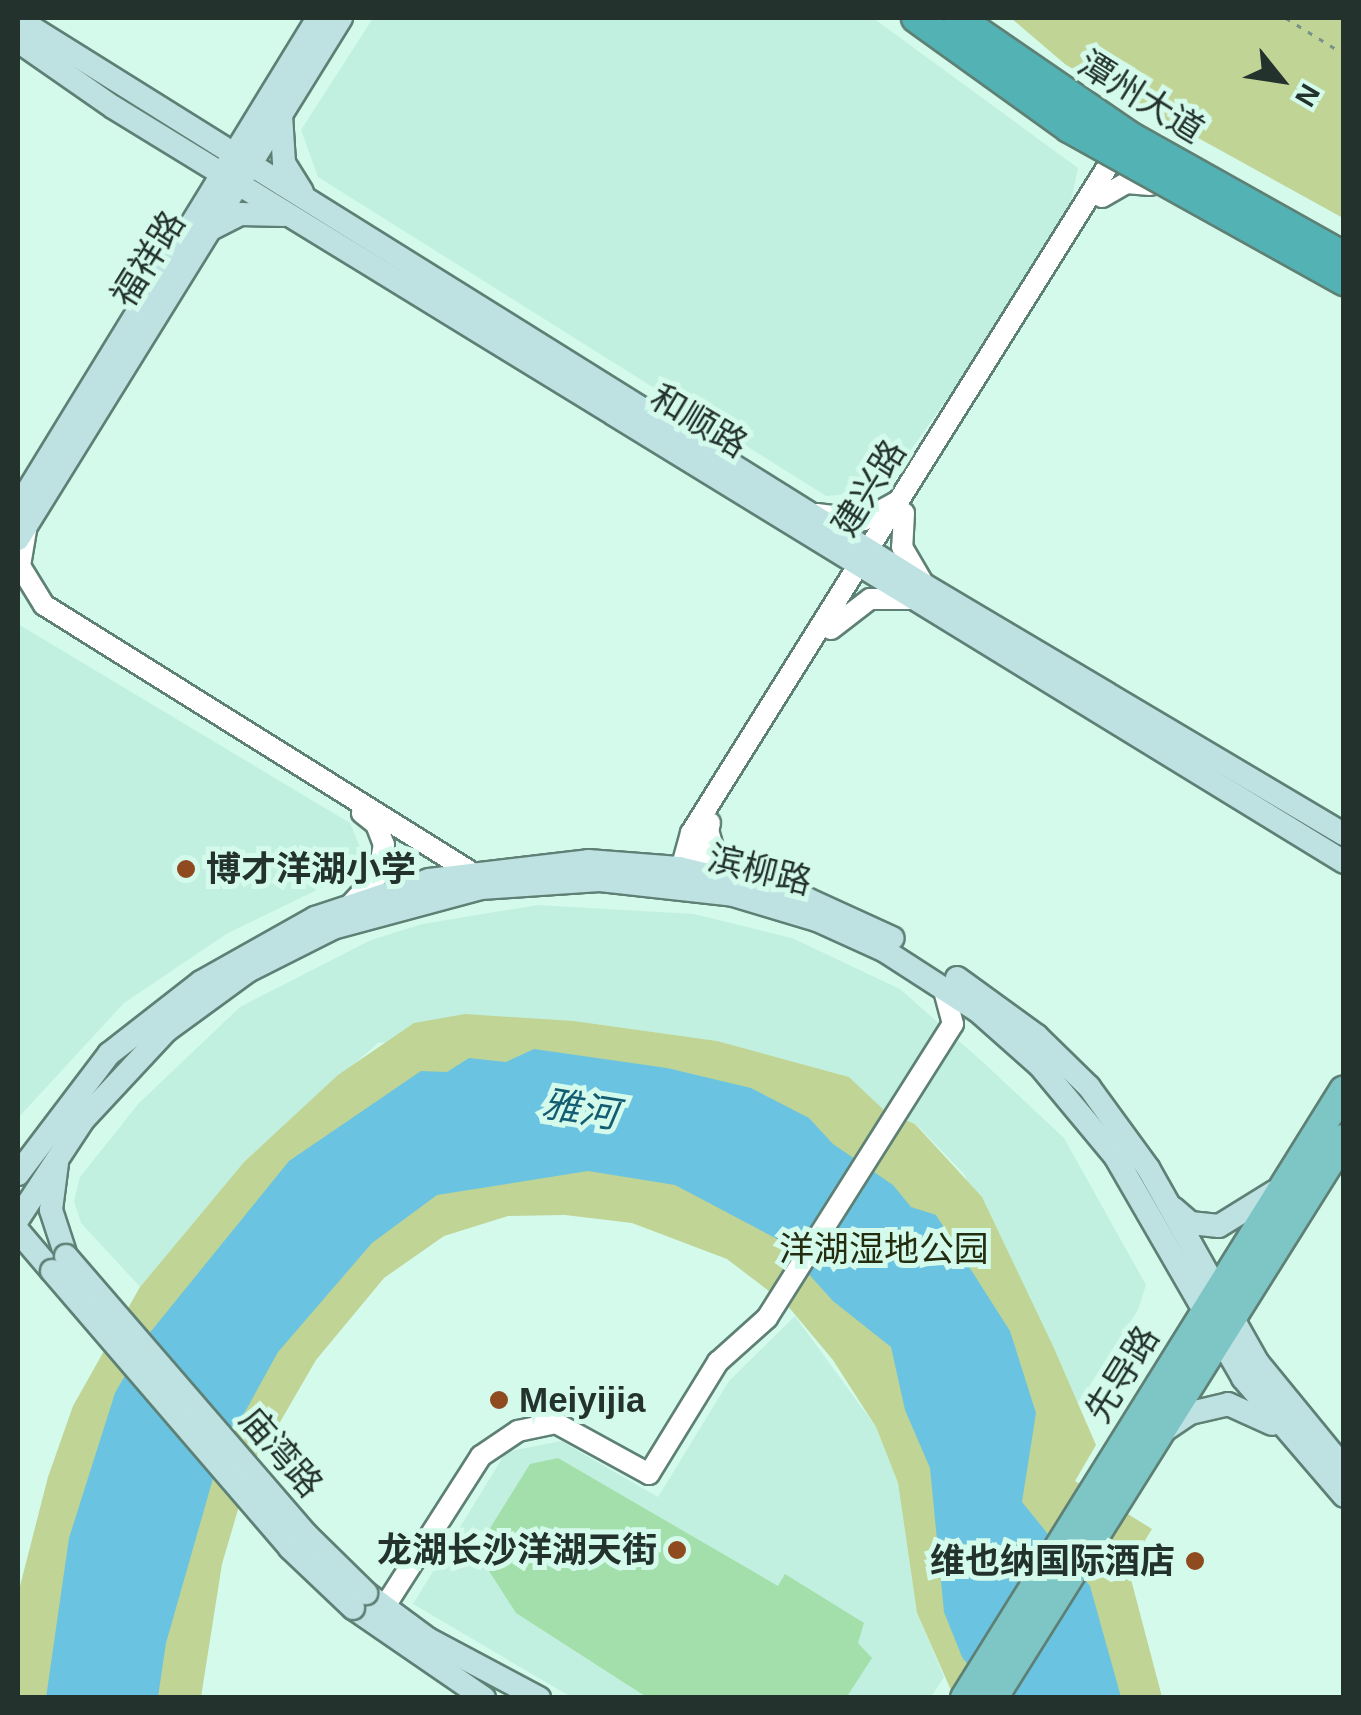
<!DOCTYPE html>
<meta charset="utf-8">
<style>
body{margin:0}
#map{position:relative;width:1361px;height:1715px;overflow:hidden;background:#d4faec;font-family:Helvetica,"Noto Sans SC",sans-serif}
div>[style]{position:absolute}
.built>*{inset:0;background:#c2f0e0}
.green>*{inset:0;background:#bfd495}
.water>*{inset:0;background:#6ac4e1}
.building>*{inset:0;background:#a3dfaa}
.path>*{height:2.5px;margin-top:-1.25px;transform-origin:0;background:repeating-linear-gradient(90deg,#779188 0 5px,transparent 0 13px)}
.roads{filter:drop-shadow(2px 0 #5e8075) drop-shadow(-2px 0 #5e8075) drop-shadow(0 2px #5e8075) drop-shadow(0 -2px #5e8075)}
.tertiary>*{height:20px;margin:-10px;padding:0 10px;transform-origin:10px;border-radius:10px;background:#fff}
.secondary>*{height:22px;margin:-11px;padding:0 11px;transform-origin:11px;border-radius:11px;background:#bee2e2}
.primary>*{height:28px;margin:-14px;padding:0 14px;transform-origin:14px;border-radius:14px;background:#7ec5c6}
.bridges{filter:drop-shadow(2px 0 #5e8075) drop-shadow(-2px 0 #5e8075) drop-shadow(0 2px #5e8075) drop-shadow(0 -2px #5e8075)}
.secondary-bridge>*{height:22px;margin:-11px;padding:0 11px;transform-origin:11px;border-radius:11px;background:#bee2e2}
.trunk-bridge>*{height:28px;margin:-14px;padding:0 14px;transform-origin:14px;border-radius:14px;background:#53b2b3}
.dots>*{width:28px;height:28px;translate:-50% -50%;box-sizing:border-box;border:5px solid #d4faec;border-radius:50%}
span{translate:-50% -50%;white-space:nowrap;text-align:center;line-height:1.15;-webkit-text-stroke:10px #d4faec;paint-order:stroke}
.street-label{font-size:35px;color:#23322d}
.poi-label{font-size:35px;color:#23322d;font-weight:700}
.left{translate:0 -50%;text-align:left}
.right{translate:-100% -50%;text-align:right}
.park-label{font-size:35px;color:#242d0f}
.water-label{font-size:38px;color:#135d72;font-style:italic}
.frame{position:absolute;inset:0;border:20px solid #23322d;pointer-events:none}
.north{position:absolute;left:1231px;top:30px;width:100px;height:100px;-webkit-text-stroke:8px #d4faec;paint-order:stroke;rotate:120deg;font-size:28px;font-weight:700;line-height:40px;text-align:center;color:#23322d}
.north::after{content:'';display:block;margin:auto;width:35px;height:45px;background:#23322d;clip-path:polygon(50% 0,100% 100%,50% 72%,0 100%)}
</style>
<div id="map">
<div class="built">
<div style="clip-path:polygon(373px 18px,873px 18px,1078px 168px,1065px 231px,882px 491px,826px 496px,318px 177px,301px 130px)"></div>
<div style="clip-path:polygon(18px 624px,350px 823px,362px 852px,350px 874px,228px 933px,124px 1003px,18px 1118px)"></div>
<div style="clip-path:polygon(538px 905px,694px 914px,792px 938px,900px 989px,984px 1063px,1064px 1138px,1146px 1285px,1138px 1310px,1078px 1404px,964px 1174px,916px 1124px,886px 1112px,849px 1077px,716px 1041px,574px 1021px,378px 1043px,244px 1162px,140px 1287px,81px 1223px,74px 1201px,80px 1177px,139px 1103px,240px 1007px,371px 940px,422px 924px)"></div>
<div style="clip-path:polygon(795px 1316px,876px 1427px,898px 1483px,917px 1613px,944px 1677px,931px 1697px,571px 1697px,413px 1604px,506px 1452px,561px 1441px,658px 1497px,729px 1381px)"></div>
</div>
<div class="green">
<div style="clip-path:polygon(1011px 18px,1343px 18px,1343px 218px,1066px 65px)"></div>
<div style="clip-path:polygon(465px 1014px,574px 1021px,717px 1041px,849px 1077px,886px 1112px,915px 1124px,982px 1197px,1053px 1346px,1096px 1445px,1075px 1481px,1152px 1529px,1128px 1568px,1162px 1697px,954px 1697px,917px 1613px,898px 1483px,876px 1427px,833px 1360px,787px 1305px,727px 1259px,632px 1223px,565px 1215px,508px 1216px,444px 1236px,384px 1278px,316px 1360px,247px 1479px,222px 1564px,201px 1697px,18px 1698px,18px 1594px,48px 1477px,73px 1406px,140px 1287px,244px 1162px,338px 1075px,414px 1023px)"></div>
</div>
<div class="water">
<div style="clip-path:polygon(534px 1049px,667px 1068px,751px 1088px,809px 1118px,833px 1144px,893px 1185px,911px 1207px,936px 1215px,1010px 1331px,1036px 1413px,1022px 1502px,1090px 1586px,1121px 1697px,993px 1697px,962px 1657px,944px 1612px,930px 1468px,905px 1410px,891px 1347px,833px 1301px,777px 1239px,675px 1185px,588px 1171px,437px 1195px,372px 1243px,278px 1352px,218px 1461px,166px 1643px,158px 1697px,46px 1698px,69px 1538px,115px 1393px,148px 1335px,289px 1161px,421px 1071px,447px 1072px,469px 1058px,506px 1062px)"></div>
</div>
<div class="building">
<div style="clip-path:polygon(558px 1458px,778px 1586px,785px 1574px,864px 1623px,858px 1643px,872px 1658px,846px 1698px,648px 1698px,516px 1613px,480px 1557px,482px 1541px,530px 1464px)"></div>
</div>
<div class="path">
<div style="left:1286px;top:18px;width:68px;rotate:31.8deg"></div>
</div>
<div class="roads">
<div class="tertiary">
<div style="left:1102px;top:197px;width:28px;rotate:-30deg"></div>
<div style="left:1126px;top:183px;width:24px;rotate:5deg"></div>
<div style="left:904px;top:513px;width:34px;rotate:93deg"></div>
<div style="left:902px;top:547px;width:42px;rotate:59.7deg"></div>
<div style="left:817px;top:514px;width:47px;rotate:7.3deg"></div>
<div style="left:864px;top:520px;width:38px;rotate:-29deg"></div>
<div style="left:27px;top:524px;width:43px;rotate:99.5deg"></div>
<div style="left:20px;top:566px;width:46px;rotate:58.4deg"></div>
<div style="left:44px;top:605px;width:501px;rotate:32.04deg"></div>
<div style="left:831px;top:629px;width:49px;rotate:-37.6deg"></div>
<div style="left:870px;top:599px;width:42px"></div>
<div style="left:708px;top:830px;width:36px;rotate:74deg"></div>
<div style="left:718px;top:865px;width:28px;rotate:32deg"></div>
<div style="left:678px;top:880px;width:49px;rotate:-74.5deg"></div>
<div style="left:691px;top:833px;width:811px;rotate:-57.99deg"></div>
<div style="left:695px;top:886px;width:65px;rotate:-76.6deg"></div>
<div style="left:351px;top:904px;width:40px;rotate:-47deg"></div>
<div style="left:378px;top:875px;width:31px;rotate:-79deg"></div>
<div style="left:384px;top:845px;width:22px;rotate:-111deg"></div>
<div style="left:376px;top:824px;width:18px;rotate:-142deg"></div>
<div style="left:378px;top:1617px;width:191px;rotate:-57.4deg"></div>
<div style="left:481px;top:1456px;width:45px;rotate:-34deg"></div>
<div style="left:518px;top:1431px;width:39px;rotate:-12deg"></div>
<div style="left:556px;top:1423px;width:106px;rotate:28.7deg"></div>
<div style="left:649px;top:1474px;width:132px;rotate:-58.4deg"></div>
<div style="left:718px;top:1362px;width:66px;rotate:-41.9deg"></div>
<div style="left:767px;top:1318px;width:348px;rotate:-57.7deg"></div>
<div style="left:953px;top:1024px;width:38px;rotate:-105deg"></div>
</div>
<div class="secondary">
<div style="left:18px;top:19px;width:1068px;rotate:31.99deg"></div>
<div style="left:924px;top:585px;width:488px;rotate:30.7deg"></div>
<div style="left:18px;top:41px;width:116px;rotate:34.8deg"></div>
<div style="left:113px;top:107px;width:1444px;rotate:31.52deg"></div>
<div style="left:281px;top:115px;width:48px;rotate:86.4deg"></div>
<div style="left:284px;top:163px;width:34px;rotate:58deg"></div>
<div style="left:211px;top:229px;width:33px;rotate:-27deg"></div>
<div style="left:240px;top:214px;width:44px;rotate:1.3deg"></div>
<div style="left:18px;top:507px;width:574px;rotate:-58.47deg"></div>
<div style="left:18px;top:539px;width:613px;rotate:-58.2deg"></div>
<div style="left:957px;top:978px;width:99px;rotate:35.9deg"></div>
<div style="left:1037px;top:1036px;width:73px;rotate:44.4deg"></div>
<div style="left:1089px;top:1087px;width:100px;rotate:53.9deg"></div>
<div style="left:1148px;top:1168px;width:224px;rotate:60.6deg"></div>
<div style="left:1258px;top:1363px;width:136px;rotate:50.7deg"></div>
<div style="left:57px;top:1163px;width:47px;rotate:97.3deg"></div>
<div style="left:51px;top:1210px;width:48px;rotate:71.9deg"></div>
<div style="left:18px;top:1174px;width:151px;rotate:-52.8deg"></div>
<div style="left:109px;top:1054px;width:117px;rotate:-38deg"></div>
<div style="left:201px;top:982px;width:131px;rotate:-29.3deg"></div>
<div style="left:315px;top:918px;width:120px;rotate:-18.4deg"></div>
<div style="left:429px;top:880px;width:160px;rotate:-6.8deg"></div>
<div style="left:588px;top:861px;width:91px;rotate:4.4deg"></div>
<div style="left:679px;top:868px;width:132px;rotate:13.6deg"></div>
<div style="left:807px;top:899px;width:94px;rotate:24.6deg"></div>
<div style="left:1173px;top:1208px;width:23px;rotate:41deg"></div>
<div style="left:1190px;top:1223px;width:29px;rotate:6deg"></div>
<div style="left:1219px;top:1226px;width:65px;rotate:-31.7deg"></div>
<div style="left:18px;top:1219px;width:118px;rotate:-56.7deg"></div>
<div style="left:83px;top:1120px;width:123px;rotate:-47deg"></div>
<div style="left:167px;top:1030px;width:100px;rotate:-36.1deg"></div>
<div style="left:248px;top:971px;width:95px;rotate:-26.8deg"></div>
<div style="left:333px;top:928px;width:153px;rotate:-15.1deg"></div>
<div style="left:481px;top:888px;width:119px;rotate:-3.8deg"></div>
<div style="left:600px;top:880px;width:134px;rotate:6.4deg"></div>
<div style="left:733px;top:895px;width:88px;rotate:16.6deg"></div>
<div style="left:817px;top:920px;width:75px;rotate:24.5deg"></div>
<div style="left:885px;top:951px;width:111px;rotate:32.8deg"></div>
<div style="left:978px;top:1011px;width:83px;rotate:41.6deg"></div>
<div style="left:1040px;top:1066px;width:117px;rotate:50.2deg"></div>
<div style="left:1115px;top:1156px;width:256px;rotate:60deg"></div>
<div style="left:1243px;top:1378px;width:155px;rotate:49.4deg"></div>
<div style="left:18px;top:1231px;width:52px;rotate:49.6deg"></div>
<div style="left:1162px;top:1432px;width:34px;rotate:-34deg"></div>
<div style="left:1190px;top:1413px;width:39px;rotate:-13deg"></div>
<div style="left:1228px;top:1404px;width:48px;rotate:24.4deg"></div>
<div style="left:366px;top:1593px;width:77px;rotate:36.6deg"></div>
<div style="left:428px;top:1639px;width:126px;rotate:28deg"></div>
<div style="left:353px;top:1608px;width:159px;rotate:34.5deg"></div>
</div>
<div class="primary">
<div style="left:965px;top:1698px;width:716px;rotate:-58.06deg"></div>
<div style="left:993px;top:1698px;width:660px;rotate:-57.88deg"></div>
</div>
</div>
<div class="bridges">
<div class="secondary-bridge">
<div style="left:66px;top:1256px;width:369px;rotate:49.2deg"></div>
<div style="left:307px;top:1535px;width:83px;rotate:44.5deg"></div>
<div style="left:52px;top:1271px;width:365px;rotate:49.3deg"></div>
<div style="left:290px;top:1548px;width:87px;rotate:43.6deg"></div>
</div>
<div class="trunk-bridge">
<div style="left:916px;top:18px;width:188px;rotate:35.7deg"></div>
<div style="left:1069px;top:128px;width:315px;rotate:29.1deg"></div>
<div style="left:958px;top:18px;width:206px;rotate:34.5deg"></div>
<div style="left:1128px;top:135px;width:248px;rotate:29.3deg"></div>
</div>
</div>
<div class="dots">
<div style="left:186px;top:869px;background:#8f4b1f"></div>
<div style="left:499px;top:1400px;background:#8f4b1f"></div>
<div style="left:677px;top:1550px;background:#8f4b1f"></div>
<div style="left:1195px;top:1561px;background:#8f4b1f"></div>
</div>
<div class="street-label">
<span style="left:1141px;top:97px;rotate:32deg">潭州大道</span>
<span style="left:148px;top:259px;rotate:-58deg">福祥路</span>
<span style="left:699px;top:421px;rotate:31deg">和顺路</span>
<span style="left:869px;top:488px;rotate:-58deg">建兴路</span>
<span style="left:760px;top:870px;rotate:14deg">滨柳路</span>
<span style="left:1122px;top:1374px;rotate:-58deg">先导路</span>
<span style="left:281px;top:1452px;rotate:49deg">庙湾路</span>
</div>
<div class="poi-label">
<span class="left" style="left:206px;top:869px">博才洋湖小学</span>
<span class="left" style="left:519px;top:1400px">Meiyijia</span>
<span class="right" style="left:657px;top:1550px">龙湖长沙洋湖天街</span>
<span class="right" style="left:1175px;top:1561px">维也纳国际酒店</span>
</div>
<div class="park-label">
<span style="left:884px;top:1249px">洋湖湿地公园</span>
</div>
<div class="water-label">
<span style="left:580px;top:1110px;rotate:9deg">雅河</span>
</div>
<div class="frame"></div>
<div class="north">N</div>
</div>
